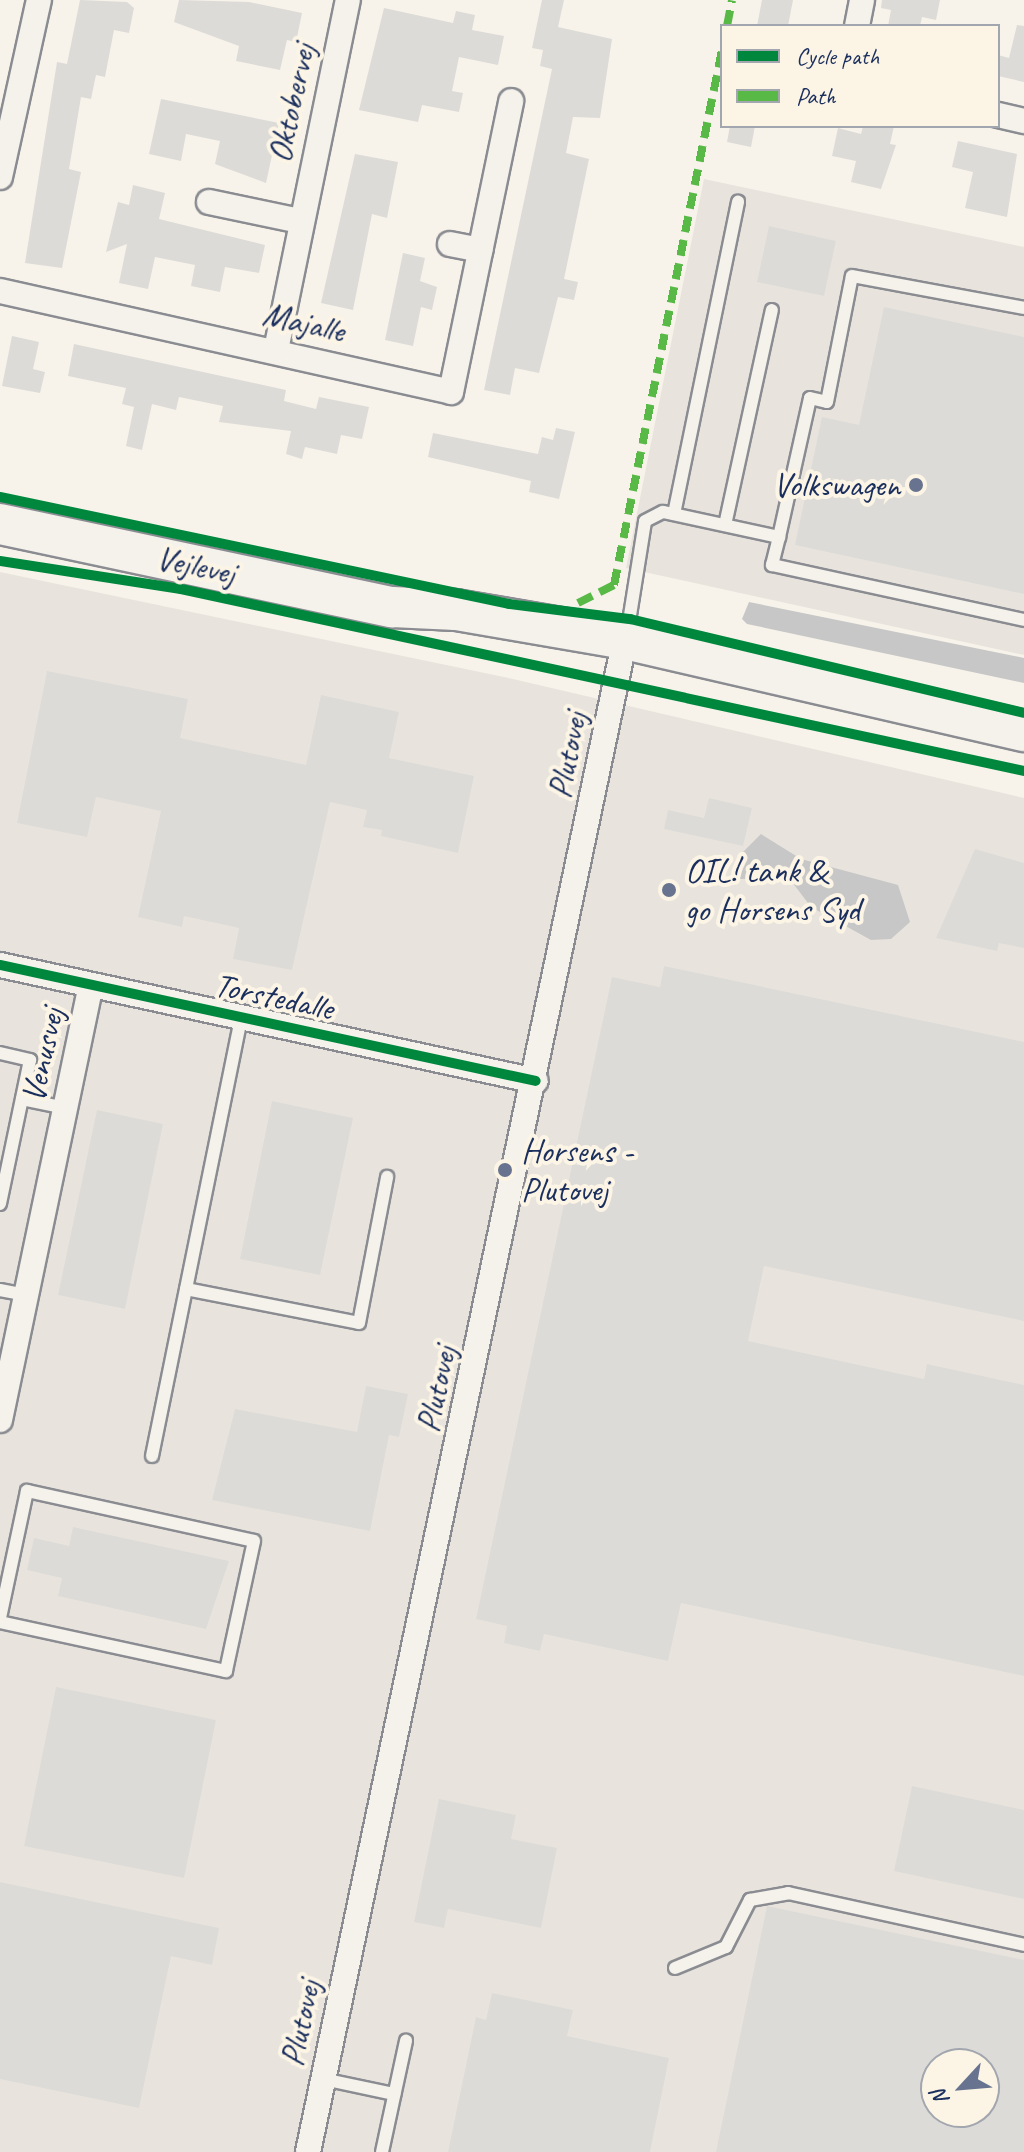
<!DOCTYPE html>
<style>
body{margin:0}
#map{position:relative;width:1024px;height:2152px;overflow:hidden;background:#f7f3ea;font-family:Caveat,sans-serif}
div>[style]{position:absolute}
.built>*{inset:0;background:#e8e4dd}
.water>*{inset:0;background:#c7c7c7}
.building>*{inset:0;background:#dddbd7}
.roads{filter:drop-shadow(2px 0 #8a8c91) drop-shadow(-2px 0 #8a8c91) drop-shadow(0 2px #8a8c91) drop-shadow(0 -2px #8a8c91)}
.service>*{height:12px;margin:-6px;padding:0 6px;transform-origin:6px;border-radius:6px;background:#f5f2ec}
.minor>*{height:24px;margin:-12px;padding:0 12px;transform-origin:12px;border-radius:12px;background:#f5f2ec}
.primary>*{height:40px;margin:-20px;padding:0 20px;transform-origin:20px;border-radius:20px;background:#f5f2ec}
.quiet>*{height:8px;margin-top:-4px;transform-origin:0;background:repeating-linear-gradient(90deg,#58b947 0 16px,transparent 0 24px)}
.cycleway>*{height:10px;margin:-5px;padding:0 5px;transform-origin:5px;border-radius:5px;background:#00873e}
.dots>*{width:22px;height:22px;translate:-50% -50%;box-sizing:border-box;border:4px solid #fcf5e5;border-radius:50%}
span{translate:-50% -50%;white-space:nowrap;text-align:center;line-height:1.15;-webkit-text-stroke:8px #fcf5e5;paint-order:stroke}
.street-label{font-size:34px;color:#1b2f5e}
.poi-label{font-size:34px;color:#1b2f5e}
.right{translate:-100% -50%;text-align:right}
.left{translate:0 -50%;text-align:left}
.legend{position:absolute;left:720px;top:24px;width:280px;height:104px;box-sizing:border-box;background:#fcf5e5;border:2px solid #a2a6af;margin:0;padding:10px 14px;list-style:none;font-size:24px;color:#1b2f5e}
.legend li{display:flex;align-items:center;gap:16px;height:40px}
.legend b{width:40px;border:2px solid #a2a6af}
.north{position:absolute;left:920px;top:2048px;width:80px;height:80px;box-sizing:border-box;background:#fcf5e5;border:2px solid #a2a6af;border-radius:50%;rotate:244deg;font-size:22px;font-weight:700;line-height:32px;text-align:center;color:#1b2f5e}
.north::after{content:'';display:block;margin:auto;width:28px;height:36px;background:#68748f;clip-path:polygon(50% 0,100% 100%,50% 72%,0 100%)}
</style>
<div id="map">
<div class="built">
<div style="clip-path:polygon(704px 179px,1024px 247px,1024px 655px,626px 568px)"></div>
<div style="clip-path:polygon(evenodd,0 572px,513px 679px,1024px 798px,1024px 2152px,0 2152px,0 572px,936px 2064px,984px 2064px,984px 2112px,936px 2112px,936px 2064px)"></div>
</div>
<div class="water">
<div style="clip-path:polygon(749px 602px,1024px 658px,1024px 683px,747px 624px,742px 619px)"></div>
<div style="clip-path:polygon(761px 834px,801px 859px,898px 885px,910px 922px,891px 939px,871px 940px,811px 907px,789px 878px,740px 879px,738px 857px)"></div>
</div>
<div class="building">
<div style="clip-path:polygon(80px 0,127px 2px,134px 8px,129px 33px,114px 30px,105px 77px,96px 75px,91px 99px,81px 97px,69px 169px,81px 172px,62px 268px,25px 263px,57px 62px,67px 64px)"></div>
<div style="clip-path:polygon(179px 0,249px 2px,302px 13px,296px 42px,287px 40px,280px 70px,236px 61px,239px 46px,174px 22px)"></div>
<div style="clip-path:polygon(542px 0,564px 0,558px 27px,612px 39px,600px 118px,573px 117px,566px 153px,589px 159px,564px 279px,578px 282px,574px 300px,558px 297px,539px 373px,515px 368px,510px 395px,484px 390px,552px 69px,540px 66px,543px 50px,532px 48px)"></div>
<div style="clip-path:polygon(762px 0,793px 0,788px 26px,757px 26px)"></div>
<div style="clip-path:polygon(882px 0,940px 0,936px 20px,922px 17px,920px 26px,888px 26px,891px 10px,881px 8px)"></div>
<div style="clip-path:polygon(384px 8px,453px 23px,456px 11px,475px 15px,472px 30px,504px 36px,498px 65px,459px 57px,452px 91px,463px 93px,459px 112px,422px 105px,418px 122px,359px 110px)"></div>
<div style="clip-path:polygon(1017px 25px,1024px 26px,1024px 82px,998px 76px,998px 55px,1009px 58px)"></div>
<div style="clip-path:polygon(161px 99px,279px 123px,266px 183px,215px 164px,220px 141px,186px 134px,181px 161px,149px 154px)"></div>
<div style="clip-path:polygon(730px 126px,755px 126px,751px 147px,727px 142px)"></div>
<div style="clip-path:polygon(863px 126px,894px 126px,890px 144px,896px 145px,881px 189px,851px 182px,856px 161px,832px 156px,838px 128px,861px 134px)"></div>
<div style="clip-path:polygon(958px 141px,1017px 154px,1007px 217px,965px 208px,973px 172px,952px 167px)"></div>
<div style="clip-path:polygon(355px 154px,398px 162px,387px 218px,372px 214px,353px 310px,321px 303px)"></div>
<div style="clip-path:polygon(133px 185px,165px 193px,159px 219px,265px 245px,259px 273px,225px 267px,220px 292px,191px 286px,195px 265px,155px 257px,148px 289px,119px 283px,127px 244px,106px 252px,118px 202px,129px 205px)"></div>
<div style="clip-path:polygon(769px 226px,836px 241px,824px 296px,757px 282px)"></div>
<div style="clip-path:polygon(403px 253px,425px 258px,420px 281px,437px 287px,432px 310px,421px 307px,413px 346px,385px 340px)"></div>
<div style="clip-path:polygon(884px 307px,1024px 337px,1024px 594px,795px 545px,822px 417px,859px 425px)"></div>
<div style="clip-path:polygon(12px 336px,39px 342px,33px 369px,45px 372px,40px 393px,2px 386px)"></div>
<div style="clip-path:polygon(74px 344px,286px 390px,284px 401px,316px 409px,319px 397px,369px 407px,362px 439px,341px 435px,337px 454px,305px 447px,302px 459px,286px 454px,291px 431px,219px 422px,223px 406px,179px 397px,176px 410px,152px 404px,142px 450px,126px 446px,134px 407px,122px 404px,126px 388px,68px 376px)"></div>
<div style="clip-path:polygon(556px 428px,575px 432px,559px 499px,529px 492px,531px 481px,428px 457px,433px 433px,538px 454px,542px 437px,553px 440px)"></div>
<div style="clip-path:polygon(47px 671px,188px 699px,180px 738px,306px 765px,321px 695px,399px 712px,389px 758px,474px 776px,458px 853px,381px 836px,382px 830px,363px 827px,367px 810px,330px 802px,292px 970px,233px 959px,239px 928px,184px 916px,182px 927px,138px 917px,161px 811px,96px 797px,87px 837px,17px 823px)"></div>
<div style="clip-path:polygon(709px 798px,752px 808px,743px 846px,664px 829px,668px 810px,704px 818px)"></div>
<div style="clip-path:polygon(975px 849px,1024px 863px,1024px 948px,999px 943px,997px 951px,936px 938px)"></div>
<div style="clip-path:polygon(664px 966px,1024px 1042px,1024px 1321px,764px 1266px,748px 1341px,924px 1379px,927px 1364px,1024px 1385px,1024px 1676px,681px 1603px,668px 1661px,544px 1634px,540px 1651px,504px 1643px,507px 1626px,476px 1619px,612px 977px,660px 987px)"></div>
<div style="clip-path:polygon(272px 1101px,353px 1118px,320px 1275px,240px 1259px)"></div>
<div style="clip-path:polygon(97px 1110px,163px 1124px,125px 1309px,58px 1295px)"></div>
<div style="clip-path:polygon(366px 1386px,408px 1394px,399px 1437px,389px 1435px,370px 1531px,212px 1500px,235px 1409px,357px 1432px)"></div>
<div style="clip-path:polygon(73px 1527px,229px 1561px,206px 1629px,58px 1596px,62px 1578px,27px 1570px,34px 1538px,69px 1546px)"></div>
<div style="clip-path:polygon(56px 1687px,216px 1720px,184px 1878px,24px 1846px)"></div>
<div style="clip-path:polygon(912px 1786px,1024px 1810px,1024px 1899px,894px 1871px)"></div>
<div style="clip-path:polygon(439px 1799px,516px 1815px,511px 1839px,557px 1848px,541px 1928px,448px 1909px,444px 1928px,414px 1922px)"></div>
<div style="clip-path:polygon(0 1882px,219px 1928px,212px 1965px,171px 1956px,139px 2108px,0 2079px)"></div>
<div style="clip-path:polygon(evenodd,767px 1906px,1024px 1960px,1024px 2152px,716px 2152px,767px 1906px,936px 2064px,984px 2064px,984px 2112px,936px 2112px,936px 2064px)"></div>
<div style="clip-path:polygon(492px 1993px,573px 2010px,567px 2036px,669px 2058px,650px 2152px,448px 2152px,476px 2017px,486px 2020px)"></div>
</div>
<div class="roads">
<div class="service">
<div style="left:674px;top:514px;width:319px;rotate:-78.4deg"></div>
<div style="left:725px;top:525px;width:220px;rotate:-77.7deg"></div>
<div style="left:779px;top:537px;width:29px;rotate:104deg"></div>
<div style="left:772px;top:565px;width:258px;rotate:12.3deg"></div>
<div style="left:627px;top:634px;width:114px;rotate:-80.9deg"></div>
<div style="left:645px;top:521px;width:20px;rotate:-27deg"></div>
<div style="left:663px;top:512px;width:119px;rotate:12.2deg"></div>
<div style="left:779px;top:537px;width:142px;rotate:-77.4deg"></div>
<div style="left:810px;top:398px;width:17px;rotate:13deg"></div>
<div style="left:827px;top:402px;width:128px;rotate:-78.8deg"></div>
<div style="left:852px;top:276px;width:175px;rotate:10.5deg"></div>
<div style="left:0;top:1053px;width:31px;rotate:13deg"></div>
<div style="left:30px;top:1060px;width:147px;rotate:101.8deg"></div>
<div style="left:22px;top:1099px;width:45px;rotate:11.6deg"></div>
<div style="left:186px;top:1289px;width:176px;rotate:11.1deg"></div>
<div style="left:359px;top:1323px;width:149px;rotate:-79.1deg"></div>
<div style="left:0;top:1290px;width:26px;rotate:11deg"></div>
<div style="left:152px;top:1456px;width:448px;rotate:-78.5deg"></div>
<div style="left:0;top:1618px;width:130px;rotate:-78deg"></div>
<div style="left:27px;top:1491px;width:232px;rotate:12.4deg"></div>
<div style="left:254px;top:1541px;width:133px;rotate:102.2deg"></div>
<div style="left:226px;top:1671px;width:231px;rotate:-167.8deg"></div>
<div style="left:675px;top:1968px;width:55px;rotate:-22.4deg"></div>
<div style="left:726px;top:1947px;width:53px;rotate:-62.9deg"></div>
<div style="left:750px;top:1900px;width:39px;rotate:-10deg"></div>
<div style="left:788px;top:1893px;width:242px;rotate:12.4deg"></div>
<div style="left:323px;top:2079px;width:73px;rotate:11.9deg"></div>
<div style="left:382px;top:2152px;width:114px;rotate:-77.8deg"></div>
</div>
<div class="minor">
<div style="left:857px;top:26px;width:26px;rotate:-79deg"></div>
<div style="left:998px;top:115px;width:27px;rotate:13deg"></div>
<div style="left:0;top:177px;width:181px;rotate:-77.6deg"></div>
<div style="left:209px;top:202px;width:93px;rotate:11.8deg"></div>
<div style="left:450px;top:244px;width:31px;rotate:11deg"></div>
<div style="left:0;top:291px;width:462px;rotate:12.6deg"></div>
<div style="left:451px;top:392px;width:297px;rotate:-78.3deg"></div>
<div style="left:276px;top:350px;width:357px;rotate:-78.4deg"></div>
<div style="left:0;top:965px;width:548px;rotate:12.21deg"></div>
<div style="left:0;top:1420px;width:444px;rotate:-78.2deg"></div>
<div style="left:308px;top:2152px;width:1546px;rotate:-78.17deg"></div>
</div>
<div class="primary">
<div style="left:0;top:524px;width:401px;rotate:12deg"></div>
<div style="left:392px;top:607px;width:64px;rotate:2.7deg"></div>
<div style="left:456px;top:610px;width:171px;rotate:9.7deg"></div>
<div style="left:625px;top:639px;width:409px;rotate:13deg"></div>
</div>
</div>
<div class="quiet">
<div style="left:727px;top:26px;width:26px;rotate:-79deg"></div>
<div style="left:578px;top:603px;width:40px;rotate:-26.6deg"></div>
<div style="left:614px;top:585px;width:546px;rotate:-78.59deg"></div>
</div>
<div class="cycleway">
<div style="left:0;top:497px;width:520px;rotate:11.87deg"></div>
<div style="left:509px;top:604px;width:122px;rotate:7.1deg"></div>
<div style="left:630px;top:619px;width:405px;rotate:13.4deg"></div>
<div style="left:0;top:561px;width:183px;rotate:8.8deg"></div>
<div style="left:181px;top:589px;width:862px;rotate:12.18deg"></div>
<div style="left:0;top:965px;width:548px;rotate:12.21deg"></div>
</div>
<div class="dots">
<div style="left:916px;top:485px;background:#68748f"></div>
<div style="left:669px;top:890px;background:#68748f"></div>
<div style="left:505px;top:1170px;background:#68748f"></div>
</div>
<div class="street-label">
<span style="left:291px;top:103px;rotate:-78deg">Oktobervej</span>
<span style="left:304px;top:322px;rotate:13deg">Majalle</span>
<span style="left:196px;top:565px;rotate:12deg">Vejlevej</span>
<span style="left:567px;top:755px;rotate:-79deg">Plutovej</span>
<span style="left:274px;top:996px;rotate:12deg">Torstedalle</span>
<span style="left:42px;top:1055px;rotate:-78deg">Venusvej</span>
<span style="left:436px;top:1389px;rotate:-78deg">Plutovej</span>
<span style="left:300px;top:2023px;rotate:-78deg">Plutovej</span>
</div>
<div class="poi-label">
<span class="right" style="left:900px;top:485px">Volkswagen</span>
<span class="left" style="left:685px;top:890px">OIL! tank &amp;<br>go Horsens Syd</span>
<span class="left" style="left:521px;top:1170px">Horsens -<br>Plutovej</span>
</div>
<ul class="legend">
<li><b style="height:10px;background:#00873e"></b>Cycle path</li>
<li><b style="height:10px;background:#58b947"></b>Path</li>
</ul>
<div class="north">N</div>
</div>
